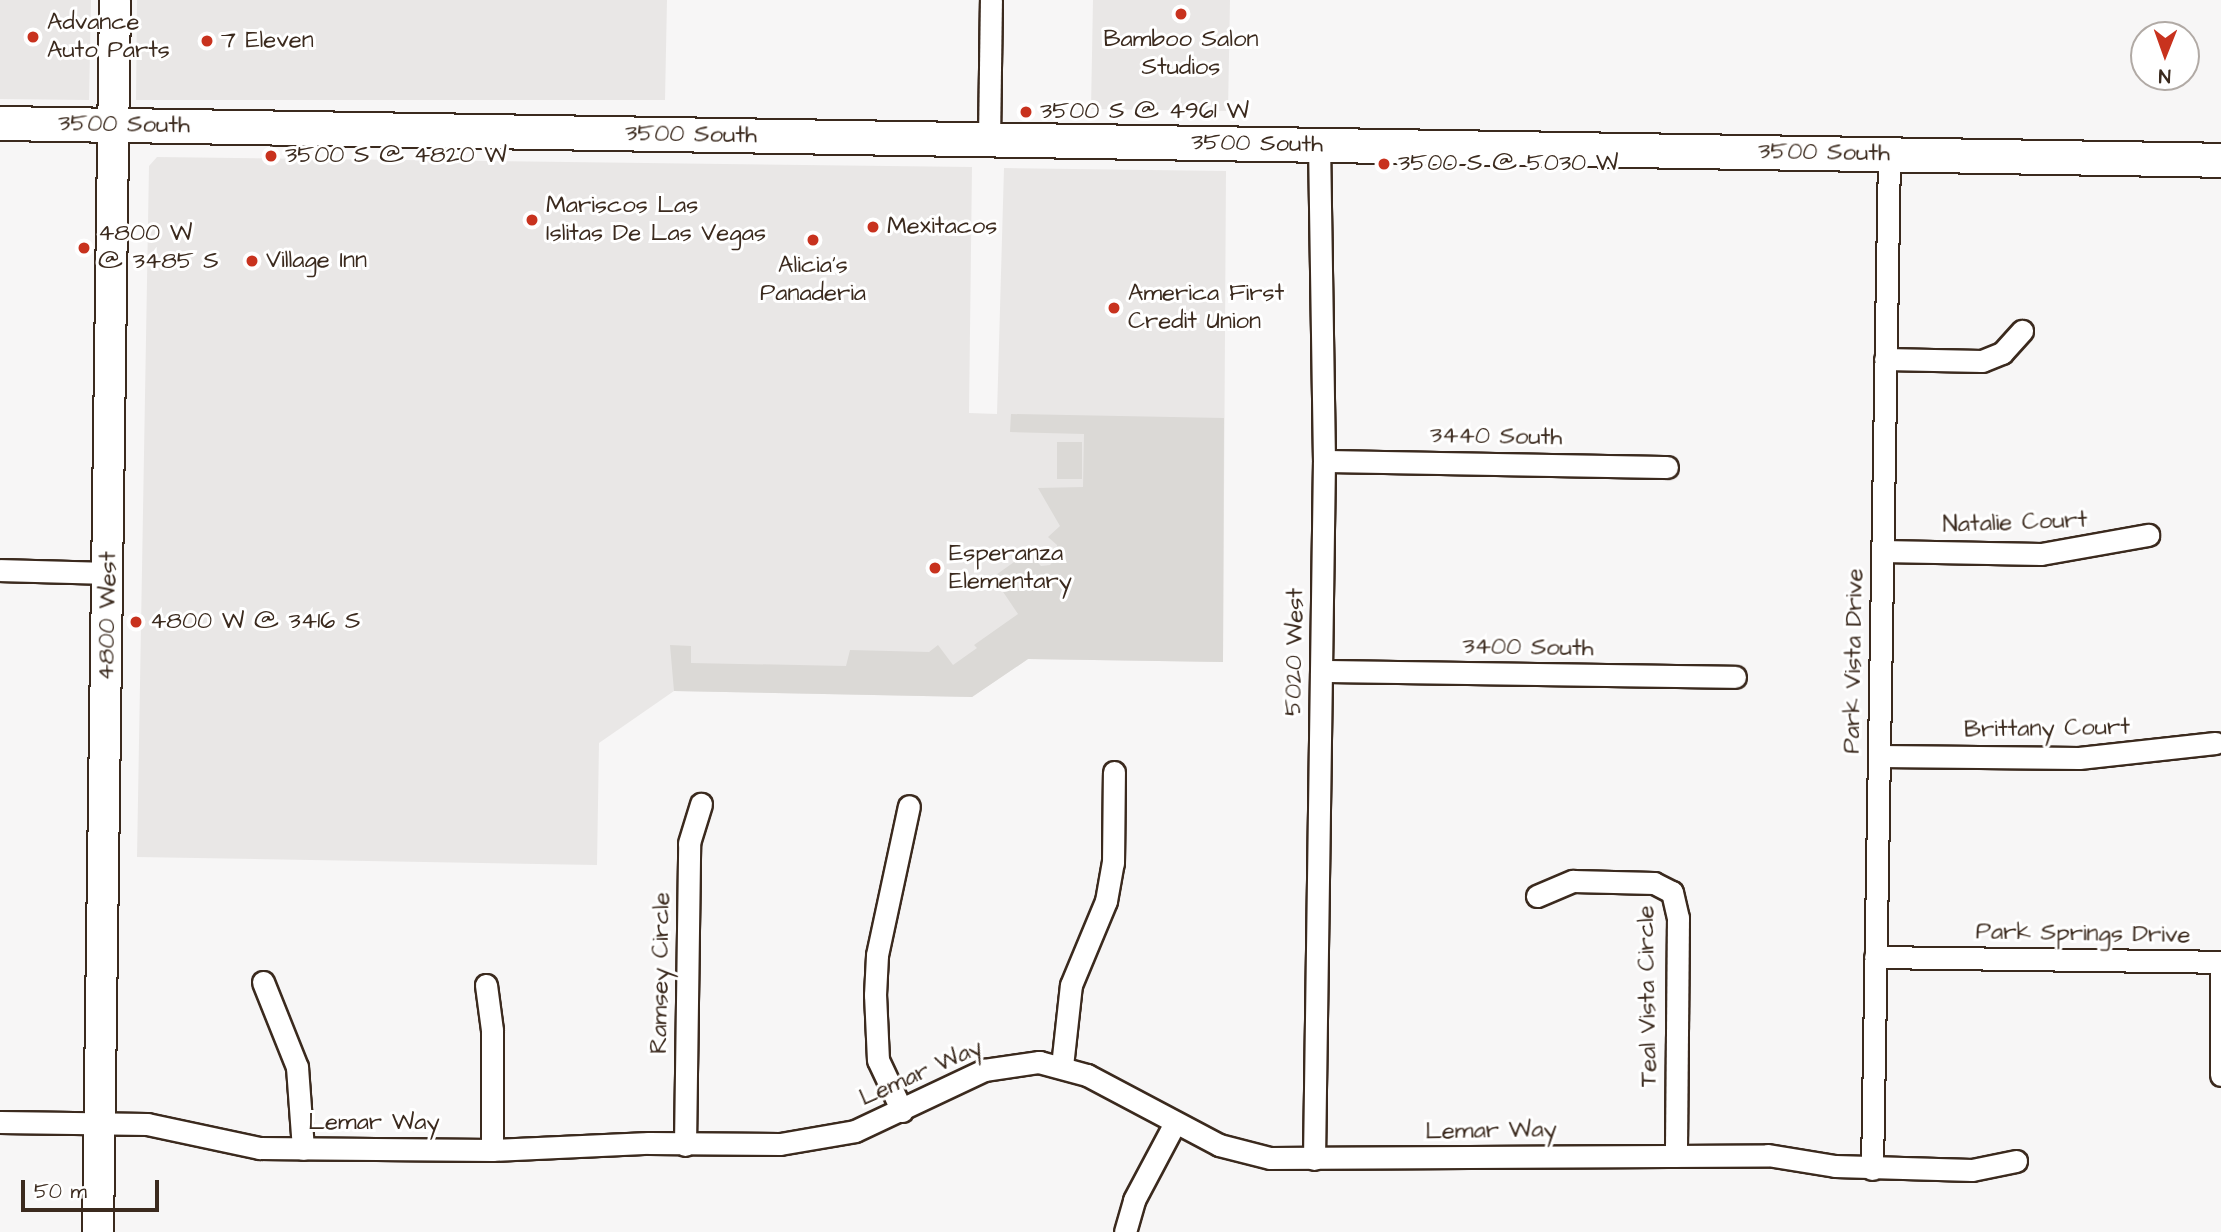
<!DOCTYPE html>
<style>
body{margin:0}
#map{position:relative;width:2221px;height:1232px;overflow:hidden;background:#f7f6f6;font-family:"Architects Daughter",sans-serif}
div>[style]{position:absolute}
.built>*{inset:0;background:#e9e7e6}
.green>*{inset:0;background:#dbd9d6}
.roads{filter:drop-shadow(2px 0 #3b2a1e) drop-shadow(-2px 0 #3b2a1e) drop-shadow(0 2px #3b2a1e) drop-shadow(0 -2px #3b2a1e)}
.street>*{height:21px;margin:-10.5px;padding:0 10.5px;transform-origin:10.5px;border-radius:10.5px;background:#fff}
.secondary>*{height:30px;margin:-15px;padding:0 15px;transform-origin:15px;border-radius:15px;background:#fff}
.primary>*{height:33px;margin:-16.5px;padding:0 16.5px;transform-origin:16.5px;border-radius:16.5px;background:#fff}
.dots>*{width:19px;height:19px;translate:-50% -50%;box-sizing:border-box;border:4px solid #fff;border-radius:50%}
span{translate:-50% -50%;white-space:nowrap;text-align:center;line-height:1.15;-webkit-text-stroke:6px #fff;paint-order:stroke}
.poi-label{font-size:24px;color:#3b2a1e}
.left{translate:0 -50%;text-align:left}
.street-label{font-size:24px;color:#3b2a1e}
.north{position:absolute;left:2130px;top:21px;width:70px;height:70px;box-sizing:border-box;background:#fff;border:2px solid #b1aaa5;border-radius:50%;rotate:181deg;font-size:19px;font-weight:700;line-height:28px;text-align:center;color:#3b2a1e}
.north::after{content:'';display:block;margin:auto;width:24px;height:32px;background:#c8321e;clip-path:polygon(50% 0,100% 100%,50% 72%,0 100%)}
.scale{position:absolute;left:21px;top:1180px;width:138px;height:32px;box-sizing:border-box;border:4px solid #3b2a1e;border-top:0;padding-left:9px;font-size:21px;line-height:24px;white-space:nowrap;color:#3b2a1e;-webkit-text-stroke:5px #fff;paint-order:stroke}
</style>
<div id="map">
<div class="built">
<div style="clip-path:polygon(0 0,91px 0,89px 100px,0 99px)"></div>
<div style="clip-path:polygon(137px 0,667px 0,665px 100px,136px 100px)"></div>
<div style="clip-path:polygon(1093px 0,1230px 0,1228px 111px,1091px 109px)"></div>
<div style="clip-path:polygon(157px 157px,972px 167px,969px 413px,997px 414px,1004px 168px,1226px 171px,1223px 662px,1028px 659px,972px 697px,674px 691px,599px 743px,597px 865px,137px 857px,149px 166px)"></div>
</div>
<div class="green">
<div style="clip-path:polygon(1011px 414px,1224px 418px,1223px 662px,1028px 659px,972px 697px,674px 691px,670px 645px,691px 646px,691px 663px,846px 666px,850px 650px,929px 652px,938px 645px,953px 665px,977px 648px,974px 645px,1018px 614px,993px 577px,1028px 552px,1041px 566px,1050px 565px,1058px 556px,1057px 545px,1048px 537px,1060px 526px,1038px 488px,1083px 487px,1084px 434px,1010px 432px)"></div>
<div style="clip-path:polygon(1057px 442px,1082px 442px,1082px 479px,1057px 479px)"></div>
</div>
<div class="roads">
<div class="street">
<div style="left:989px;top:140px;width:140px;rotate:-89.2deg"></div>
<div style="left:1885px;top:359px;width:97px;rotate:1.2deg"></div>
<div style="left:1982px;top:361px;width:22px;rotate:-22deg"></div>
<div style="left:2002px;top:353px;width:30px;rotate:-48deg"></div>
<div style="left:1324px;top:461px;width:343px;rotate:1deg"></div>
<div style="left:1882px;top:551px;width:159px;rotate:1.1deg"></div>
<div style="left:2041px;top:554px;width:109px;rotate:-10.1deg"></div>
<div style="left:0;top:570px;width:108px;rotate:1.6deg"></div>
<div style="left:1321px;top:671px;width:414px;rotate:0.8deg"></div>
<div style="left:1879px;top:756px;width:200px;rotate:0.6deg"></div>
<div style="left:2079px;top:758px;width:137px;rotate:-6.3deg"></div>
<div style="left:1537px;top:896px;width:39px;rotate:-23deg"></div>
<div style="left:1573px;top:881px;width:81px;rotate:1.4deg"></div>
<div style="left:1654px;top:883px;width:20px;rotate:27deg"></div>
<div style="left:1672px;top:892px;width:27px;rotate:77deg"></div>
<div style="left:1678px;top:918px;width:238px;rotate:90.5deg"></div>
<div style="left:1875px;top:957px;width:346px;rotate:0.8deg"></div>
<div style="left:2221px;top:962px;width:113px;rotate:90deg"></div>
<div style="left:263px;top:982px;width:92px;rotate:68.2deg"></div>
<div style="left:297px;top:1067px;width:82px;rotate:85.8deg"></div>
<div style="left:486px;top:985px;width:45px;rotate:82.4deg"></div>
<div style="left:492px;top:1030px;width:120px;rotate:90deg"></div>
<div style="left:1062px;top:1066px;width:81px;rotate:-83.7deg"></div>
<div style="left:1071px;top:985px;width:91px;rotate:-67.4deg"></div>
<div style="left:1106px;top:901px;width:39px;rotate:-80deg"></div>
<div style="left:1113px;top:863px;width:91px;rotate:-89.4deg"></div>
<div style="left:902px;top:1111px;width:56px;rotate:-115.2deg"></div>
<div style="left:878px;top:1060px;width:65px;rotate:-92.6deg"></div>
<div style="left:875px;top:995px;width:40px;rotate:-87.1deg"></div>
<div style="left:877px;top:955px;width:152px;rotate:-77.9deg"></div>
<div style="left:0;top:1122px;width:147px;rotate:0.8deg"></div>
<div style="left:147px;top:1124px;width:115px;rotate:12.1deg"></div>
<div style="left:259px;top:1148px;width:233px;rotate:0.5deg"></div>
<div style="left:492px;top:1150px;width:157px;rotate:-2.6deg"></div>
<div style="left:649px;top:1143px;width:131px;rotate:0.4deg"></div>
<div style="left:780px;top:1144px;width:76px;rotate:-9.8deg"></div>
<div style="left:855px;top:1131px;width:143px;rotate:-25.3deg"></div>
<div style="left:984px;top:1070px;width:56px;rotate:-8.3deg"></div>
<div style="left:1039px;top:1062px;width:50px;rotate:15.2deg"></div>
<div style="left:1087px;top:1075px;width:149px;rotate:27.9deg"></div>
<div style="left:1219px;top:1145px;width:53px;rotate:14.3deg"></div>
<div style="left:1270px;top:1158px;width:498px;rotate:-0.3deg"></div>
<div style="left:1768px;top:1155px;width:68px;rotate:9.3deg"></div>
<div style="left:1835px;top:1166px;width:137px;rotate:1.7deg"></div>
<div style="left:1972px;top:1170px;width:45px;rotate:-11.6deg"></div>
<div style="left:685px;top:1145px;width:302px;rotate:-89.2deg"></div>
<div style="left:689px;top:843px;width:41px;rotate:-72.9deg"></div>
<div style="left:1314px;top:1159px;width:698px;rotate:-89.18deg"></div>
<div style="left:1324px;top:461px;width:316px;rotate:-90.9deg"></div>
<div style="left:1872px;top:1169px;width:1015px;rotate:-89.04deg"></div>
<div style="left:1125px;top:1232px;width:33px;rotate:-74deg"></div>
<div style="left:1134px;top:1200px;width:87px;rotate:-62deg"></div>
</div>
<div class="secondary">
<div style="left:98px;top:1232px;width:1232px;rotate:-89.21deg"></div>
</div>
<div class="primary">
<div style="left:0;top:123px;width:2221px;rotate:0.95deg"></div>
</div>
</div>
<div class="dots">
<div style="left:1181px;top:14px;background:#c8321e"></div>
<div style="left:33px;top:37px;background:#c8321e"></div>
<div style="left:207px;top:41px;background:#c8321e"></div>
<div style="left:1026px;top:112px;background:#c8321e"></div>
<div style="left:271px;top:156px;background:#c8321e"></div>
<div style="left:1384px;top:164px;background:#c8321e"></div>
<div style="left:532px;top:220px;background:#c8321e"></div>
<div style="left:873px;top:227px;background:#c8321e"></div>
<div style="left:813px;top:240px;background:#c8321e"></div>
<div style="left:84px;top:248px;background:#c8321e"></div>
<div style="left:252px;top:261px;background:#c8321e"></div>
<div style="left:1114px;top:308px;background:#c8321e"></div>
<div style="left:935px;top:568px;background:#c8321e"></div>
<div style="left:136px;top:622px;background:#c8321e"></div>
</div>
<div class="poi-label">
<span class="left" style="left:47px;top:37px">Advance<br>Auto Parts</span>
<span style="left:1181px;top:54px">Bamboo Salon<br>Studios</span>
<span class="left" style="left:221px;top:41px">7 Eleven</span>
<span class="left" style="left:1040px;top:112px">3500 S @ 4961 W</span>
<span class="left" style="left:285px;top:156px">3500 S @ 4820 W</span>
<span class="left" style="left:1398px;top:164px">3500 S @ 5030 W</span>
<span class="left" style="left:546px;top:220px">Mariscos Las<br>Islitas De Las Vegas</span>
<span class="left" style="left:887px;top:227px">Mexitacos</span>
<span class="left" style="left:98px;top:248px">4800 W<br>@ 3485 S</span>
<span class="left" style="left:266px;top:261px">Village Inn</span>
<span style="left:813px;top:280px">Alicia's<br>Panaderia</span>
<span class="left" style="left:1128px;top:308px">America First<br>Credit Union</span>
<span class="left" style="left:949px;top:568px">Esperanza<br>Elementary</span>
<span class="left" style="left:150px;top:622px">4800 W @ 3416 S</span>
</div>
<div class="street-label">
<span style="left:124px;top:125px;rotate:1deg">3500 South</span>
<span style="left:691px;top:135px;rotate:1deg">3500 South</span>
<span style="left:1257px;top:144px;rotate:1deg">3500 South</span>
<span style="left:1824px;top:153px;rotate:1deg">3500 South</span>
<span style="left:1496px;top:437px;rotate:1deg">3440 South</span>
<span style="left:2015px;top:523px;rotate:-2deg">Natalie Court</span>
<span style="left:108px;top:616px;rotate:-89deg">4800 West</span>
<span style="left:1528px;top:648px;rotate:1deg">3400 South</span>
<span style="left:1295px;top:652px;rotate:-89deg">5020 West</span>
<span style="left:1854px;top:661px;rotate:-89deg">Park Vista Drive</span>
<span style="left:2047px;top:729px;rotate:-1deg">Brittany Court</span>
<span style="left:2083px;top:934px;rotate:1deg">Park Springs Drive</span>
<span style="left:661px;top:973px;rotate:-89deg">Ramsey Circle</span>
<span style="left:1648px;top:996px;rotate:-91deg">Teal Vista Circle</span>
<span style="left:921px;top:1073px;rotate:-24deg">Lemar Way</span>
<span style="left:374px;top:1123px">Lemar Way</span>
<span style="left:1491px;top:1131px;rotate:-1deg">Lemar Way</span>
</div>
<div class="north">N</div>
<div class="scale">50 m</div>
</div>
